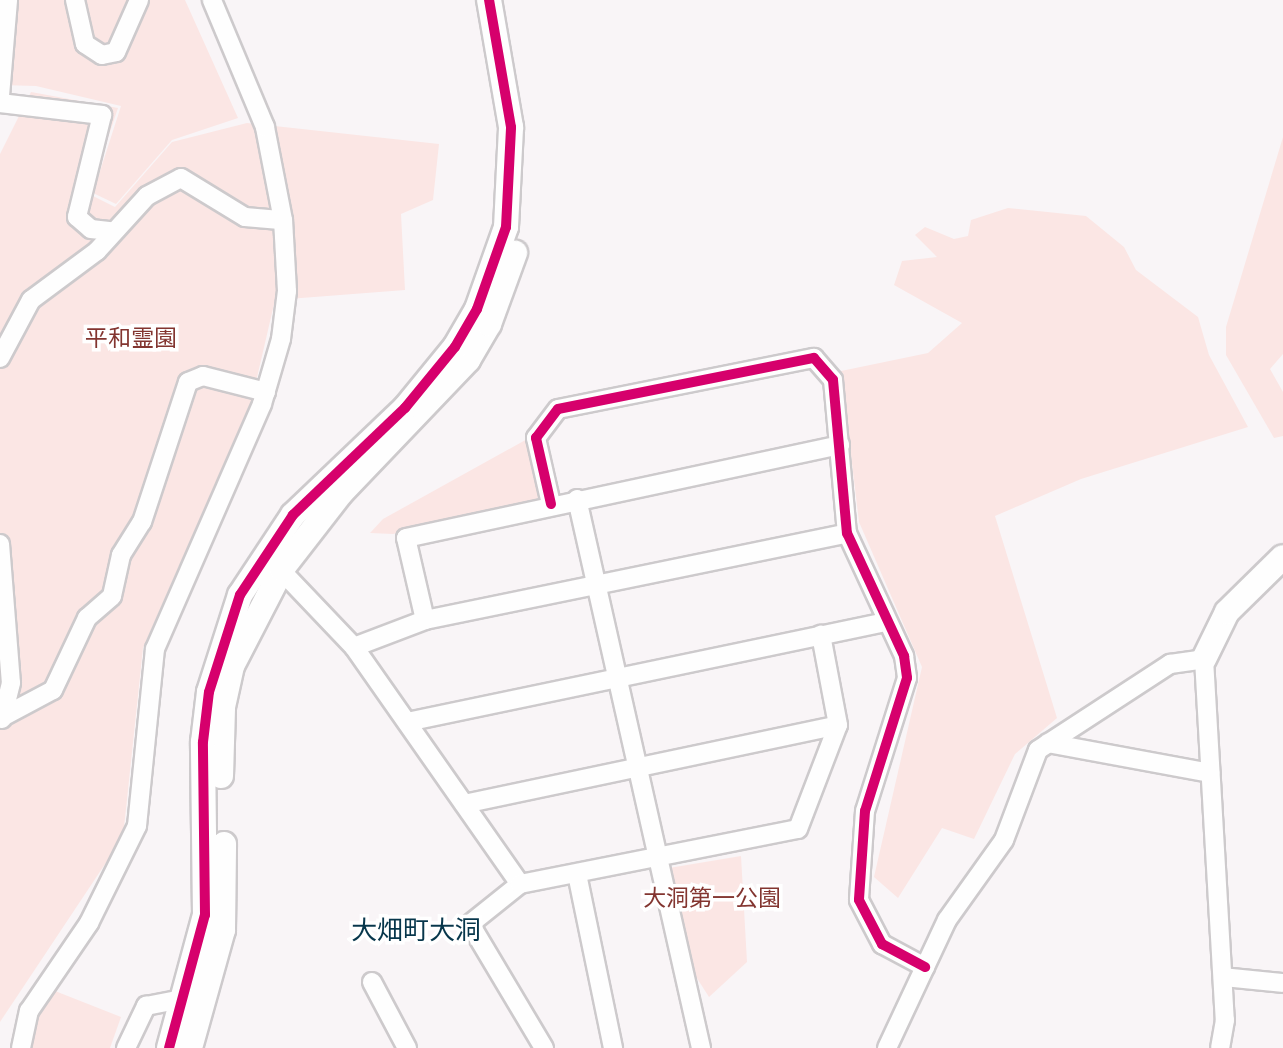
<!DOCTYPE html>
<meta charset="utf-8">
<style>
body{margin:0}
#map{position:relative;width:1283px;height:1048px;overflow:hidden;background:#f9f5f7;font-family:"Fira Sans Condensed","Noto Sans JP",sans-serif}
div>[style]{position:absolute}
.green>*{inset:0;background:#fbe6e4}
.roads{filter:drop-shadow(2px 0 #cdcacc) drop-shadow(-2px 0 #cdcacc) drop-shadow(0 2px #cdcacc) drop-shadow(0 -2px #cdcacc)}
.street>*{height:18px;margin:-9px;padding:0 9px;transform-origin:9px;border-radius:9px;background:#fefefe}
.secondary>*{height:24px;margin:-12px;padding:0 12px;transform-origin:12px;border-radius:12px;background:#fefefe}
.cycleway>*{height:10px;margin:-5px;padding:0 5px;transform-origin:5px;border-radius:5px;background:#d6006c}
span{translate:-50% -50%;white-space:nowrap;text-align:center;line-height:1.15;-webkit-text-stroke:7px #fff;paint-order:stroke}
.park-label{font-size:23px;color:#833530}
.quarter-label{font-size:26px;color:#07364b}
</style>
<div id="map">
<div class="green">
<div style="clip-path:polygon(0 0,185px 0,238px 118px,172px 140px,116px 204px,93px 193px,121px 106px,36px 86px,0 85px)"></div>
<div style="clip-path:polygon(31px 92px,118px 108px,89px 194px,115px 207px,172px 142px,247px 123px,439px 144px,433px 200px,401px 214px,405px 290px,275px 300px,251px 403px,143px 648px,123px 837px,0 1022px,0 154px)"></div>
<div style="clip-path:polygon(1283px 137px,1283px 354px,1270px 369px,1283px 392px,1283px 436px,1274px 438px,1226px 355px,1226px 327px)"></div>
<div style="clip-path:polygon(1008px 208px,1086px 216px,1124px 247px,1136px 270px,1198px 317px,1209px 355px,1248px 427px,1081px 479px,995px 516px,1057px 718px,1015px 754px,974px 839px,942px 828px,898px 898px,874px 877px,922px 667px,859px 522px,841px 371px,928px 353px,962px 323px,894px 285px,902px 261px,937px 257px,915px 235px,925px 227px,954px 239px,968px 236px,971px 220px)"></div>
<div style="clip-path:polygon(529px 438px,542px 491px,535px 502px,393px 534px,370px 533px,383px 519px)"></div>
<div style="clip-path:polygon(741px 856px,747px 962px,709px 997px,693px 972px,669px 868px)"></div>
<div style="clip-path:polygon(50px 989px,121px 1017px,110px 1048px,27px 1048px,33px 1012px)"></div>
</div>
<div class="roads">
<div class="street">
<div style="left:75px;top:0;width:45px;rotate:77.2deg"></div>
<div style="left:85px;top:44px;width:20px;rotate:33deg"></div>
<div style="left:102px;top:55px;width:14px;rotate:-12deg"></div>
<div style="left:116px;top:52px;width:57px;rotate:-66.1deg"></div>
<div style="left:0;top:96px;width:96px;rotate:-85.2deg"></div>
<div style="left:0;top:103px;width:103px;rotate:6.7deg"></div>
<div style="left:102px;top:115px;width:105px;rotate:103.8deg"></div>
<div style="left:77px;top:217px;width:18px;rotate:41deg"></div>
<div style="left:91px;top:229px;width:20px;rotate:6deg"></div>
<div style="left:0;top:358px;width:66px;rotate:-61.9deg"></div>
<div style="left:31px;top:300px;width:82px;rotate:-36.6deg"></div>
<div style="left:97px;top:251px;width:74px;rotate:-47.7deg"></div>
<div style="left:147px;top:196px;width:38px;rotate:-28deg"></div>
<div style="left:181px;top:178px;width:75px;rotate:31.4deg"></div>
<div style="left:245px;top:217px;width:38px;rotate:5deg"></div>
<div style="left:577px;top:499px;width:563px;rotate:77.27deg"></div>
<div style="left:551px;top:504px;width:68px;rotate:-102.8deg"></div>
<div style="left:536px;top:438px;width:36px;rotate:-53deg"></div>
<div style="left:558px;top:409px;width:261px;rotate:-11.3deg"></div>
<div style="left:814px;top:358px;width:29px;rotate:49deg"></div>
<div style="left:833px;top:380px;width:154px;rotate:84.8deg"></div>
<div style="left:847px;top:533px;width:136px;rotate:65.1deg"></div>
<div style="left:904px;top:656px;width:22px;rotate:82deg"></div>
<div style="left:907px;top:678px;width:139px;rotate:107.5deg"></div>
<div style="left:865px;top:811px;width:89px;rotate:93.9deg"></div>
<div style="left:859px;top:900px;width:50px;rotate:62.4deg"></div>
<div style="left:882px;top:944px;width:49px;rotate:28.1deg"></div>
<div style="left:0;top:544px;width:139px;rotate:85.5deg"></div>
<div style="left:11px;top:683px;width:37px;rotate:104deg"></div>
<div style="left:274px;top:563px;width:116px;rotate:46.4deg"></div>
<div style="left:354px;top:647px;width:289px;rotate:55deg"></div>
<div style="left:425px;top:620px;width:84px;rotate:-103deg"></div>
<div style="left:406px;top:538px;width:444px;rotate:-12.1deg"></div>
<div style="left:354px;top:647px;width:76px;rotate:-20.8deg"></div>
<div style="left:425px;top:620px;width:431px;rotate:-11.6deg"></div>
<div style="left:6px;top:715px;width:53px;rotate:-28deg"></div>
<div style="left:53px;top:690px;width:80px;rotate:-64.7deg"></div>
<div style="left:87px;top:618px;width:33px;rotate:-41deg"></div>
<div style="left:112px;top:596px;width:42px;rotate:-77.6deg"></div>
<div style="left:121px;top:555px;width:39px;rotate:-58deg"></div>
<div style="left:142px;top:522px;width:147px;rotate:-71.8deg"></div>
<div style="left:188px;top:382px;width:16px;rotate:-22deg"></div>
<div style="left:203px;top:376px;width:65px;rotate:14.3deg"></div>
<div style="left:407px;top:722px;width:489px;rotate:-11.8deg"></div>
<div style="left:1048px;top:743px;width:165px;rotate:10.5deg"></div>
<div style="left:464px;top:804px;width:382px;rotate:-11.9deg"></div>
<div style="left:577px;top:874px;width:178px;rotate:78.3deg"></div>
<div style="left:1223px;top:977px;width:60px;rotate:5.7deg"></div>
<div style="left:372px;top:982px;width:75px;rotate:62.1deg"></div>
<div style="left:21px;top:1048px;width:38px;rotate:-78deg"></div>
<div style="left:29px;top:1011px;width:107px;rotate:-55.7deg"></div>
<div style="left:89px;top:923px;width:108px;rotate:-63.7deg"></div>
<div style="left:137px;top:826px;width:178px;rotate:-84.2deg"></div>
<div style="left:155px;top:649px;width:267px;rotate:-66.4deg"></div>
<div style="left:262px;top:404px;width:68px;rotate:-73.7deg"></div>
<div style="left:281px;top:339px;width:48px;rotate:-82.9deg"></div>
<div style="left:287px;top:291px;width:71px;rotate:-93.2deg"></div>
<div style="left:283px;top:220px;width:95px;rotate:-101deg"></div>
<div style="left:265px;top:127px;width:138px;rotate:-112.7deg"></div>
<div style="left:126px;top:1048px;width:47px;rotate:-64.5deg"></div>
<div style="left:146px;top:1006px;width:42px;rotate:-11deg"></div>
<div style="left:544px;top:1048px;width:144px;rotate:-120.8deg"></div>
<div style="left:470px;top:924px;width:64px;rotate:-38.7deg"></div>
<div style="left:520px;top:884px;width:283px;rotate:-11.2deg"></div>
<div style="left:798px;top:829px;width:111px;rotate:-69deg"></div>
<div style="left:838px;top:725px;width:92px;rotate:-100.7deg"></div>
<div style="left:887px;top:1048px;width:141px;rotate:-64.9deg"></div>
<div style="left:947px;top:920px;width:98px;rotate:-54.5deg"></div>
<div style="left:1004px;top:840px;width:96px;rotate:-69.3deg"></div>
<div style="left:1038px;top:750px;width:158px;rotate:-33.1deg"></div>
<div style="left:1170px;top:664px;width:34px;rotate:-8deg"></div>
<div style="left:1204px;top:659px;width:362px;rotate:86.7deg"></div>
<div style="left:1225px;top:1020px;width:28px;rotate:100deg"></div>
</div>
<div class="secondary">
<div style="left:1204px;top:659px;width:52px;rotate:-63.9deg"></div>
<div style="left:1227px;top:612px;width:78px;rotate:-44.5deg"></div>
<div style="left:221px;top:776px;width:69px;rotate:-88.3deg"></div>
<div style="left:223px;top:707px;width:42px;rotate:-77.6deg"></div>
<div style="left:232px;top:666px;width:109px;rotate:-62.7deg"></div>
<div style="left:282px;top:569px;width:96px;rotate:-52.2deg"></div>
<div style="left:341px;top:493px;width:184px;rotate:-46.3deg"></div>
<div style="left:468px;top:360px;width:42px;rotate:-59.7deg"></div>
<div style="left:489px;top:324px;width:76px;rotate:-69.9deg"></div>
<div style="left:169px;top:1048px;width:138px;rotate:-74.9deg"></div>
<div style="left:205px;top:915px;width:173px;rotate:-90.7deg"></div>
<div style="left:203px;top:742px;width:50px;rotate:-83.2deg"></div>
<div style="left:209px;top:692px;width:102px;rotate:-72.3deg"></div>
<div style="left:240px;top:595px;width:96px;rotate:-56.5deg"></div>
<div style="left:293px;top:515px;width:155px;rotate:-43.7deg"></div>
<div style="left:405px;top:408px;width:79px;rotate:-50.7deg"></div>
<div style="left:455px;top:347px;width:44px;rotate:-59.9deg"></div>
<div style="left:477px;top:309px;width:87px;rotate:-70.5deg"></div>
<div style="left:506px;top:227px;width:100px;rotate:-87.1deg"></div>
<div style="left:511px;top:127px;width:129px;rotate:-99.8deg"></div>
<div style="left:190px;top:1048px;width:123px;rotate:-74.4deg"></div>
<div style="left:223px;top:930px;width:86px;rotate:-89.3deg"></div>
</div>
</div>
<div class="cycleway">
<div style="left:551px;top:504px;width:68px;rotate:-102.8deg"></div>
<div style="left:536px;top:438px;width:36px;rotate:-53deg"></div>
<div style="left:558px;top:409px;width:261px;rotate:-11.3deg"></div>
<div style="left:814px;top:358px;width:29px;rotate:49deg"></div>
<div style="left:833px;top:380px;width:154px;rotate:84.8deg"></div>
<div style="left:847px;top:533px;width:136px;rotate:65.1deg"></div>
<div style="left:904px;top:656px;width:22px;rotate:82deg"></div>
<div style="left:907px;top:678px;width:139px;rotate:107.5deg"></div>
<div style="left:865px;top:811px;width:89px;rotate:93.9deg"></div>
<div style="left:859px;top:900px;width:50px;rotate:62.4deg"></div>
<div style="left:882px;top:944px;width:49px;rotate:28.1deg"></div>
<div style="left:169px;top:1048px;width:138px;rotate:-74.9deg"></div>
<div style="left:205px;top:915px;width:173px;rotate:-90.7deg"></div>
<div style="left:203px;top:742px;width:50px;rotate:-83.2deg"></div>
<div style="left:209px;top:692px;width:102px;rotate:-72.3deg"></div>
<div style="left:240px;top:595px;width:96px;rotate:-56.5deg"></div>
<div style="left:293px;top:515px;width:155px;rotate:-43.7deg"></div>
<div style="left:405px;top:408px;width:79px;rotate:-50.7deg"></div>
<div style="left:455px;top:347px;width:44px;rotate:-59.9deg"></div>
<div style="left:477px;top:309px;width:87px;rotate:-70.5deg"></div>
<div style="left:506px;top:227px;width:100px;rotate:-87.1deg"></div>
<div style="left:511px;top:127px;width:129px;rotate:-99.8deg"></div>
</div>
<div class="park-label">
<span style="left:131px;top:338px">平和霊園</span>
<span style="left:712px;top:898px">大洞第一公園</span>
</div>
<div class="quarter-label">
<span style="left:416px;top:931px">大畑町大洞</span>
</div>
</div>
